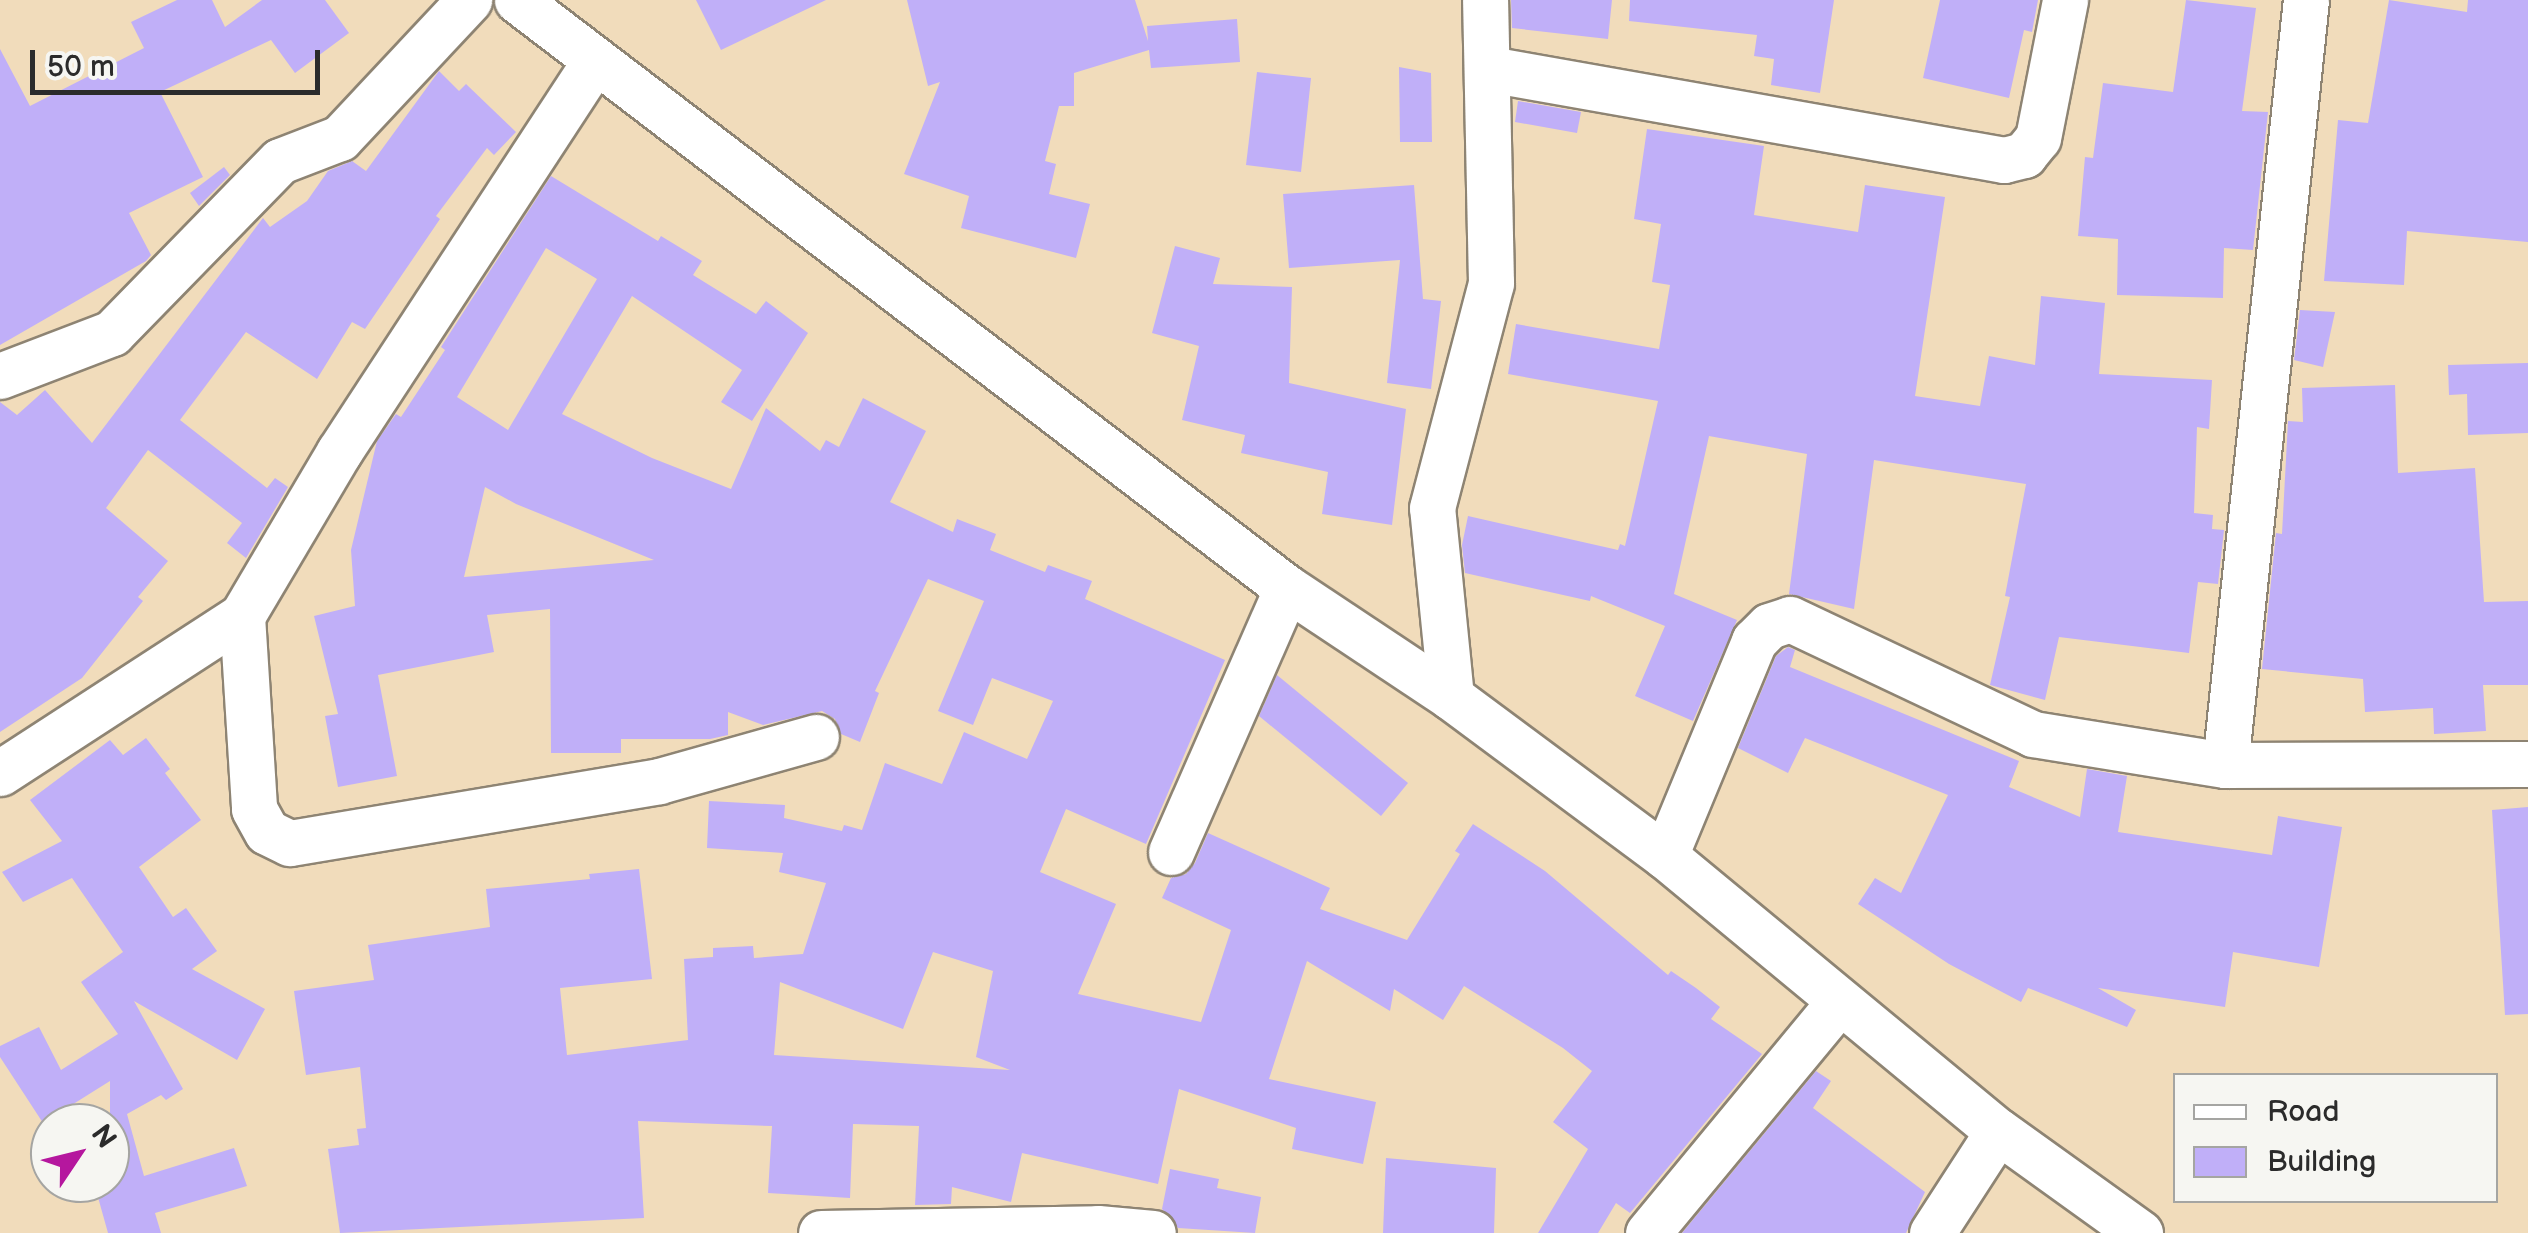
<!DOCTYPE html>
<style>
body{margin:0}
#map{position:relative;width:2528px;height:1233px;overflow:hidden;background:#f1dcbb;font-family:"Balsamiq Sans",sans-serif}
div>[style]{position:absolute}
.building>*{inset:0;background:#c0aff8}
.roads{filter:drop-shadow(2px 0 #8e8473) drop-shadow(-2px 0 #8e8473) drop-shadow(0 2px #8e8473) drop-shadow(0 -2px #8e8473)}
.minor>*{height:45px;margin:-22.5px;padding:0 22.5px;transform-origin:22.5px;border-radius:22.5px;background:#fff}
span{translate:-50% -50%;white-space:nowrap;text-align:center;line-height:1.15;-webkit-text-stroke:8px #f6f6f2;paint-order:stroke}
.legend{position:absolute;left:2173px;top:1073px;width:325px;height:130px;box-sizing:border-box;background:#f6f6f2;border:2px solid #a5a5a2;margin:0;padding:12px 18px;list-style:none;font-size:30px;color:#2b2b2b}
.legend li{display:flex;align-items:center;gap:20px;height:50px}
.legend b{width:50px;border:2px solid #a5a5a2}
.north{position:absolute;left:30px;top:1103px;width:100px;height:100px;box-sizing:border-box;background:#f6f6f2;border:2px solid #a5a5a2;border-radius:50%;rotate:55deg;font-size:28px;font-weight:700;line-height:40px;text-align:center;color:#2b2b2b}
.north::after{content:'';display:block;margin:auto;width:35px;height:45px;background:#b5179e;clip-path:polygon(50% 0,100% 100%,50% 72%,0 100%)}
.scale{position:absolute;left:30px;top:50px;width:290px;height:45px;box-sizing:border-box;border:5px solid #2b2b2b;border-top:0;padding-left:12px;font-size:30px;line-height:35px;white-space:nowrap;color:#2b2b2b;-webkit-text-stroke:8px #f6f6f2;paint-order:stroke}
</style>
<div id="map">
<div class="building">
<div style="clip-path:polygon(177px 0,212px 0,225px 27px,262px 0,325px 0,349px 33px,295px 73px,271px 40px,160px 92px,203px 177px,129px 213px,151px 255px,146px 261px,0 345px,0 49px,30px 106px,144px 48px,131px 22px)"></div>
<div style="clip-path:polygon(696px 0,826px 0,721px 50px)"></div>
<div style="clip-path:polygon(907px 0,1135px 0,1148px 41px,1147px 26px,1237px 19px,1240px 62px,1151px 68px,1149px 50px,1074px 73px,1074px 106px,1059px 106px,1045px 161px,1056px 164px,1049px 194px,1090px 204px,1076px 258px,961px 228px,969px 196px,904px 174px,940px 82px,928px 86px)"></div>
<div style="clip-path:polygon(1511px 0,1612px 0,1608px 39px,1512px 28px)"></div>
<div style="clip-path:polygon(1630px 0,1834px 0,1820px 93px,1771px 85px,1774px 59px,1754px 56px,1757px 35px,1629px 21px)"></div>
<div style="clip-path:polygon(1940px 0,2038px 0,2032px 32px,2024px 30px,2009px 98px,1923px 78px)"></div>
<div style="clip-path:polygon(2186px 0,2256px 8px,2242px 111px,2268px 112px,2253px 250px,2224px 248px,2223px 298px,2117px 295px,2118px 239px,2078px 236px,2085px 157px,2093px 158px,2103px 83px,2173px 92px)"></div>
<div style="clip-path:polygon(2389px 0,2467px 12px,2468px 0,2528px 0,2528px 242px,2407px 231px,2404px 285px,2324px 281px,2338px 120px,2368px 123px)"></div>
<div style="clip-path:polygon(1399px 67px,1431px 73px,1432px 142px,1400px 142px)"></div>
<div style="clip-path:polygon(439px 71px,459px 91px,466px 84px,516px 132px,494px 155px,487px 148px,436px 216px,440px 219px,365px 329px,352px 322px,317px 379px,246px 332px,180px 420px,267px 488px,275px 478px,288px 487px,246px 558px,227px 543px,242px 523px,148px 450px,106px 508px,168px 561px,138px 597px,143px 601px,82px 678px,0 732px,0 402px,17px 415px,45px 390px,92px 443px,263px 218px,270px 227px,307px 201px,328px 171px,352px 161px,366px 171px)"></div>
<div style="clip-path:polygon(1257px 72px,1311px 78px,1301px 172px,1246px 165px)"></div>
<div style="clip-path:polygon(1518px 101px,1581px 112px,1577px 133px,1515px 122px)"></div>
<div style="clip-path:polygon(1647px 129px,1764px 146px,1754px 215px,1858px 232px,1865px 185px,1945px 197px,1915px 396px,1980px 406px,1989px 356px,2035px 365px,2041px 296px,2105px 303px,2099px 374px,2212px 380px,2209px 429px,2197px 427px,2194px 513px,2213px 515px,2212px 529px,2224px 530px,2218px 584px,2198px 582px,2189px 653px,2059px 637px,2045px 700px,1990px 685px,2010px 597px,2005px 596px,2026px 484px,1874px 460px,1854px 609px,1789px 594px,1807px 454px,1709px 436px,1674px 594px,1737px 620px,1693px 721px,1635px 696px,1665px 626px,1591px 596px,1590px 601px,1465px 573px,1462px 545px,1468px 516px,1618px 550px,1620px 544px,1625px 546px,1658px 401px,1508px 374px,1516px 324px,1659px 349px,1670px 285px,1652px 282px,1661px 224px,1634px 219px)"></div>
<div style="clip-path:polygon(224px 167px,230px 175px,199px 206px,190px 193px)"></div>
<div style="clip-path:polygon(evenodd,551px 176px,658px 241px,661px 236px,702px 261px,693px 275px,756px 314px,766px 301px,808px 333px,752px 421px,721px 402px,742px 370px,632px 296px,562px 414px,652px 458px,731px 489px,766px 408px,820px 451px,826px 440px,839px 447px,863px 398px,926px 431px,890px 502px,953px 532px,957px 519px,996px 534px,990px 550px,1045px 572px,1048px 565px,1092px 581px,1085px 599px,1225px 660px,1146px 844px,1066px 809px,1040px 872px,1116px 904px,1078px 994px,1201px 1022px,1231px 930px,1162px 898px,1171px 878px,1186px 874px,1195px 863px,1208px 833px,1330px 888px,1320px 909px,1407px 940px,1460px 854px,1455px 851px,1473px 824px,1545px 871px,1668px 975px,1671px 971px,1696px 988px,1720px 1007px,1711px 1019px,1762px 1054px,1630px 1213px,1616px 1203px,1598px 1233px,1538px 1233px,1588px 1149px,1553px 1122px,1592px 1071px,1563px 1048px,1464px 986px,1443px 1020px,1394px 989px,1390px 1011px,1307px 961px,1269px 1079px,1376px 1102px,1363px 1164px,1292px 1149px,1296px 1128px,1179px 1089px,1158px 1184px,1022px 1153px,1011px 1202px,952px 1187px,951px 1204px,915px 1205px,919px 1126px,853px 1124px,850px 1198px,768px 1193px,772px 1126px,638px 1121px,644px 1218px,340px 1233px,328px 1149px,359px 1145px,357px 1129px,366px 1128px,360px 1067px,306px 1075px,294px 991px,374px 980px,368px 945px,490px 927px,486px 889px,590px 879px,589px 874px,639px 869px,652px 979px,560px 988px,567px 1055px,688px 1040px,684px 959px,713px 957px,713px 948px,753px 946px,754px 958px,803px 954px,826px 883px,779px 872px,783px 853px,707px 848px,709px 801px,785px 805px,784px 818px,842px 831px,844px 825px,862px 830px,885px 763px,942px 784px,964px 732px,1027px 759px,1053px 701px,992px 678px,973px 725px,938px 711px,984px 601px,928px 579px,875px 691px,879px 693px,860px 742px,841px 734px,835px 719px,822px 711px,763px 725px,728px 712px,728px 735px,710px 739px,621px 739px,621px 753px,551px 753px,550px 609px,487px 615px,494px 652px,378px 675px,397px 776px,338px 787px,325px 716px,338px 714px,314px 616px,355px 606px,351px 550px,377px 441px,396px 414px,401px 417px,445px 350px,441px 347px,551px 176px,546px 248px,597px 279px,508px 430px,457px 397px,546px 248px,551px 176px,485px 487px,516px 504px,654px 560px,464px 577px,485px 487px,551px 176px,933px 952px,993px 971px,976px 1057px,1010px 1070px,774px 1055px,780px 982px,903px 1029px,933px 952px)"></div>
<div style="clip-path:polygon(1414px 185px,1423px 299px,1441px 301px,1431px 389px,1387px 383px,1400px 260px,1289px 268px,1283px 194px)"></div>
<div style="clip-path:polygon(1175px 246px,1220px 258px,1213px 284px,1292px 287px,1289px 383px,1406px 409px,1392px 525px,1322px 514px,1328px 472px,1241px 453px,1245px 435px,1182px 420px,1199px 346px,1152px 333px)"></div>
<div style="clip-path:polygon(2300px 310px,2335px 312px,2323px 367px,2294px 360px)"></div>
<div style="clip-path:polygon(2528px 363px,2528px 433px,2468px 435px,2467px 394px,2449px 395px,2448px 365px)"></div>
<div style="clip-path:polygon(2395px 385px,2398px 473px,2475px 468px,2484px 602px,2528px 601px,2528px 685px,2483px 685px,2486px 731px,2434px 734px,2433px 708px,2365px 712px,2363px 679px,2262px 669px,2276px 533px,2282px 534px,2288px 421px,2303px 422px,2302px 388px)"></div>
<div style="clip-path:polygon(1788px 647px,1795px 650px,1790px 667px,2019px 761px,2009px 787px,2080px 817px,2087px 769px,2127px 776px,2118px 832px,2272px 855px,2278px 816px,2342px 827px,2319px 967px,2233px 952px,2225px 1007px,2098px 988px,2136px 1010px,2127px 1027px,2028px 988px,2021px 1002px,1949px 964px,1858px 904px,1875px 878px,1901px 893px,1948px 795px,1805px 738px,1788px 773px,1738px 748px,1776px 656px)"></div>
<div style="clip-path:polygon(1277px 675px,1408px 783px,1381px 816px,1259px 716px)"></div>
<div style="clip-path:polygon(146px 738px,170px 769px,165px 773px,201px 820px,139px 867px,173px 917px,186px 908px,217px 951px,192px 969px,265px 1009px,237px 1060px,134px 1001px,183px 1089px,166px 1100px,161px 1095px,127px 1114px,144px 1176px,234px 1148px,247px 1186px,155px 1213px,161px 1233px,108px 1233px,94px 1183px,110px 1183px,110px 1081px,43px 1123px,0 1057px,0 1046px,39px 1027px,61px 1070px,118px 1034px,81px 982px,123px 952px,72px 878px,23px 902px,2px 872px,62px 841px,30px 800px,110px 740px,123px 755px)"></div>
<div style="clip-path:polygon(2528px 807px,2528px 1014px,2505px 1015px,2492px 810px)"></div>
<div style="clip-path:polygon(1816px 1071px,1831px 1081px,1813px 1108px,1925px 1192px,1906px 1233px,1682px 1233px)"></div>
<div style="clip-path:polygon(1386px 1158px,1496px 1168px,1494px 1233px,1383px 1233px)"></div>
<div style="clip-path:polygon(1170px 1169px,1219px 1179px,1217px 1188px,1261px 1197px,1255px 1233px,1178px 1228px,1162px 1209px)"></div>
</div>
<div class="roads">
<div class="minor">
<div style="left:517px;top:0;width:969px;rotate:37.37deg"></div>
<div style="left:1287px;top:588px;width:197px;rotate:33.6deg"></div>
<div style="left:1451px;top:697px;width:267px;rotate:36.6deg"></div>
<div style="left:1665px;top:856px;width:432px;rotate:39.6deg"></div>
<div style="left:1998px;top:1131px;width:175px;rotate:35.7deg"></div>
<div style="left:1489px;top:69px;width:523px;rotate:10.02deg"></div>
<div style="left:2004px;top:160px;width:21px;rotate:-14deg"></div>
<div style="left:2024px;top:155px;width:22px;rotate:-51deg"></div>
<div style="left:2038px;top:138px;width:141px;rotate:-78.9deg"></div>
<div style="left:0;top:376px;width:120px;rotate:-21deg"></div>
<div style="left:112px;top:333px;width:240px;rotate:-45.7deg"></div>
<div style="left:280px;top:161px;width:64px;rotate:-21deg"></div>
<div style="left:340px;top:138px;width:189px;rotate:-46.9deg"></div>
<div style="left:242px;top:616px;width:193px;rotate:86.4deg"></div>
<div style="left:254px;top:809px;width:26px;rotate:61deg"></div>
<div style="left:267px;top:832px;width:25px;rotate:26deg"></div>
<div style="left:290px;top:843px;width:374px;rotate:-9.5deg"></div>
<div style="left:659px;top:781px;width:163px;rotate:-15.7deg"></div>
<div style="left:1451px;top:697px;width:190px;rotate:-95.7deg"></div>
<div style="left:1432px;top:508px;width:233px;rotate:-75.3deg"></div>
<div style="left:1491px;top:283px;width:283px;rotate:-91.2deg"></div>
<div style="left:2225px;top:765px;width:769px;rotate:-83.96deg"></div>
<div style="left:0;top:773px;width:288px;rotate:-33deg"></div>
<div style="left:242px;top:616px;width:191px;rotate:-59.4deg"></div>
<div style="left:339px;top:452px;width:466px;rotate:-56.8deg"></div>
<div style="left:1171px;top:852px;width:288px;rotate:-66.3deg"></div>
<div style="left:1665px;top:856px;width:233px;rotate:-67.5deg"></div>
<div style="left:1754px;top:641px;width:21px;rotate:-45deg"></div>
<div style="left:1769px;top:626px;width:22px;rotate:-18deg"></div>
<div style="left:1790px;top:619px;width:269px;rotate:25.3deg"></div>
<div style="left:2033px;top:734px;width:194px;rotate:9.2deg"></div>
<div style="left:2225px;top:765px;width:303px;rotate:-0.2deg"></div>
<div style="left:821px;top:1233px;width:277px;rotate:-1deg"></div>
<div style="left:1098px;top:1228px;width:55px;rotate:5.2deg"></div>
<div style="left:1648px;top:1233px;width:298px;rotate:-50.4deg"></div>
<div style="left:1932px;top:1233px;width:121px;rotate:-57.1deg"></div>
</div>
</div>
<ul class="legend">
<li><b style="height:12px;background:#fff"></b>Road</li>
<li><b style="height:28px;background:#c0aff8"></b>Building</li>
</ul>
<div class="north">N</div>
<div class="scale">50 m</div>
</div>
